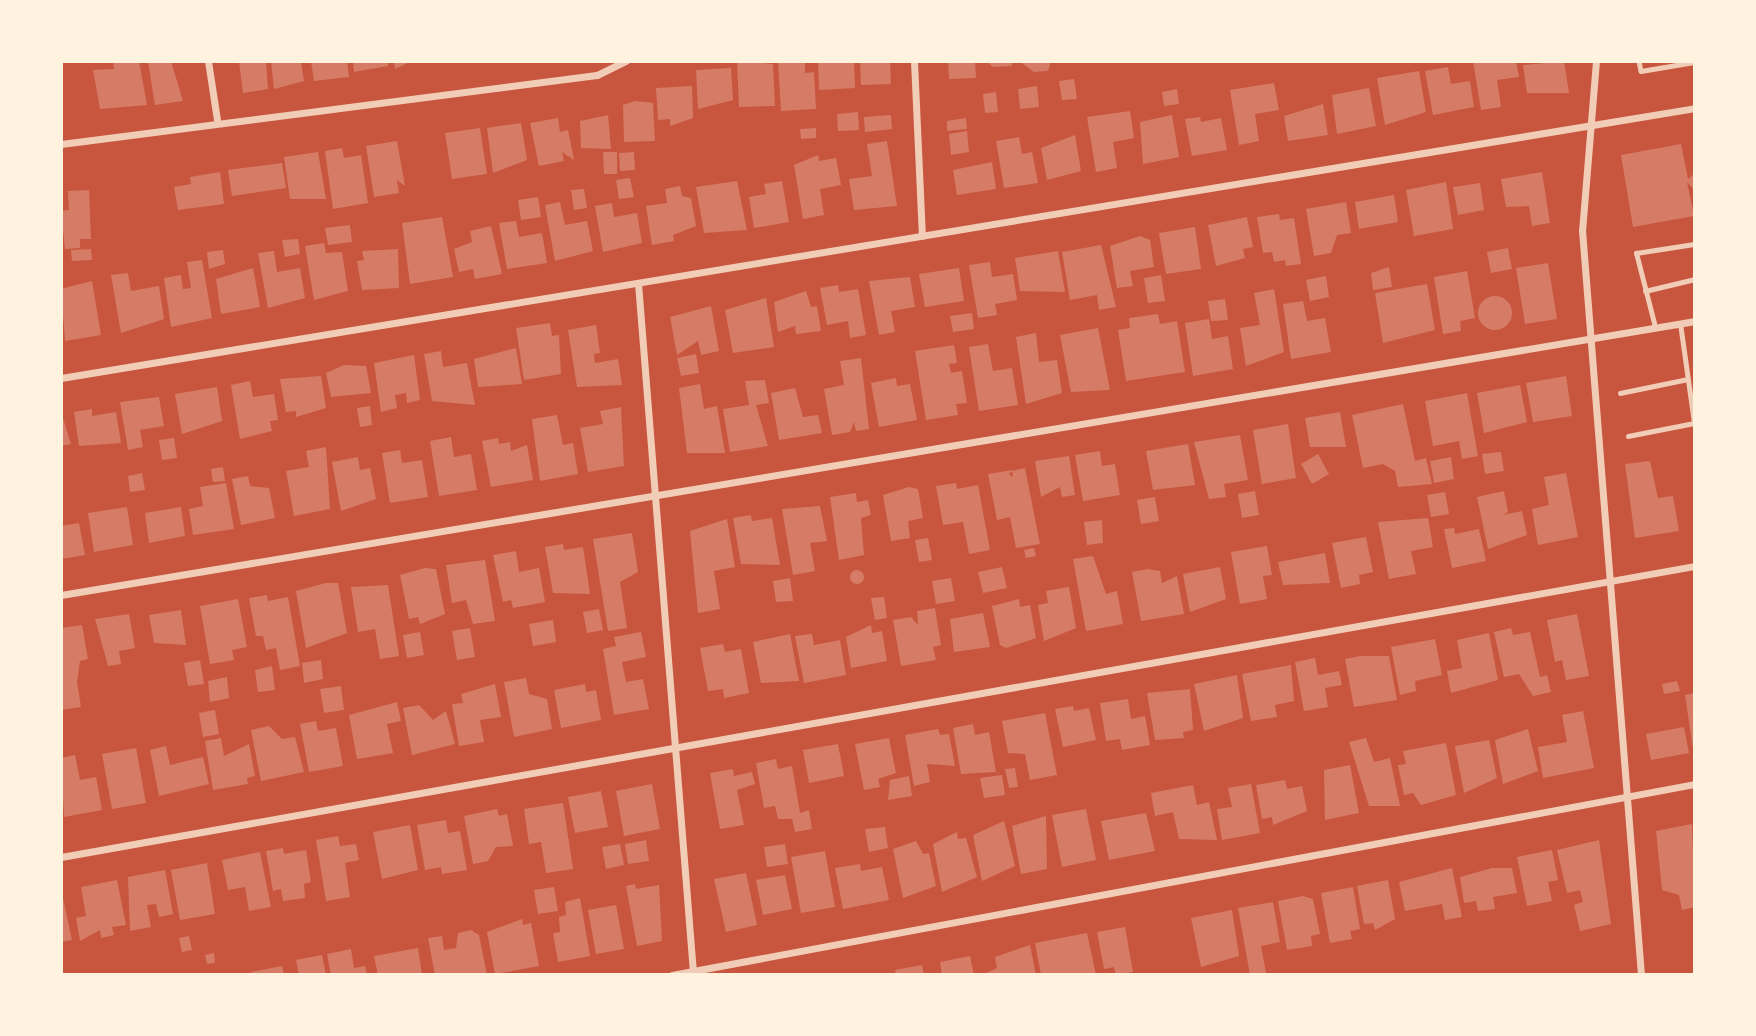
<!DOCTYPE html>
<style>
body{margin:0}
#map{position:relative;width:1756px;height:1036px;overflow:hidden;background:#c8553d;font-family:Barlow,sans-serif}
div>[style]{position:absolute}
.building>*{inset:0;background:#d67c66}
.round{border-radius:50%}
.service>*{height:4.5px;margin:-2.25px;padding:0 2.25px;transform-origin:2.25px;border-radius:2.25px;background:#f1ccb7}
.minor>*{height:7px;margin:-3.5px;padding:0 3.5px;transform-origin:3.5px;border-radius:3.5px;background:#f1ccb7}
span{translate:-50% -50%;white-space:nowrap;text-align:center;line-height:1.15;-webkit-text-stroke:5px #fff3e0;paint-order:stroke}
.frame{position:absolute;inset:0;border:63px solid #fff3e0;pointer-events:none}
</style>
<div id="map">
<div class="building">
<div style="clip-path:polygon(113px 61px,139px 61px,147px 105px,100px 109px,93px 70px,114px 69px)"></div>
<div style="clip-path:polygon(148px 61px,171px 61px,183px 101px,155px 105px)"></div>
<div style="clip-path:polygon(239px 61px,266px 61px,268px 89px,243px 93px)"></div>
<div style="clip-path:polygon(271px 61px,301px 61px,304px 81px,274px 89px)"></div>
<div style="clip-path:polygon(311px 61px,347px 61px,349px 77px,314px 81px)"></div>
<div style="clip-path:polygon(353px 61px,388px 61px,388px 66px,354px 72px)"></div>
<div style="clip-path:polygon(394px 61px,412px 61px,395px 69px)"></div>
<div style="clip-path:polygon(737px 61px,773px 64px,775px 106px,739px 107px)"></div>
<div style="clip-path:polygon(778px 61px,805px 61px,805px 73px,814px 72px,816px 109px,781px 111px)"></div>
<div style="clip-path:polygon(818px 61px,854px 61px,855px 88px,819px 90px)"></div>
<div style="clip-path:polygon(860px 61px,890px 61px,891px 84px,861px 85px)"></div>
<div style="clip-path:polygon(948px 61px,975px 61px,976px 78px,949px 79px)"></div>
<div style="clip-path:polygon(986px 61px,1011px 61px,1012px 66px,993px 67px)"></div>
<div style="clip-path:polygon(1019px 61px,1050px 61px,1050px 65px,1048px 71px,1034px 72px)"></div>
<div style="clip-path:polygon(1473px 61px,1516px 61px,1519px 77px,1497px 80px,1501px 107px,1481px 110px)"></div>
<div style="clip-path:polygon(1564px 61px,1569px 93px,1527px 93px,1523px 65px)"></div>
<div style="clip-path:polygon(1448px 67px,1451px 84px,1470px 81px,1474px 107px,1433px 115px,1425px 71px)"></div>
<div style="clip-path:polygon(731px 68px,733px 100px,698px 109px,696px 70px)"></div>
<div style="clip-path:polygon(1419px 71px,1426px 112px,1385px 125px,1377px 78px)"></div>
<div style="clip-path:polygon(1074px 79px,1077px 99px,1062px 100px,1059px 81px)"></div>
<div style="clip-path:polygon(1274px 83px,1279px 110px,1255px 114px,1259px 141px,1239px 145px,1230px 90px)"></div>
<div style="clip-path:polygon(692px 86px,693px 118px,670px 126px,670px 119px,658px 120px,656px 88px)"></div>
<div style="clip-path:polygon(1037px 86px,1039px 107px,1020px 109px,1018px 89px)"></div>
<div style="clip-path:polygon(1369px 88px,1376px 126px,1337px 134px,1332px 95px)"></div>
<div style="clip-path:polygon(1177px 89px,1179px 104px,1164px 106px,1162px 92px)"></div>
<div style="clip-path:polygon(996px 92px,998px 112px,985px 113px,983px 94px)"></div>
<div style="clip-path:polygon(635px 101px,653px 103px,655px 141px,624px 142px,623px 105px)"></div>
<div style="clip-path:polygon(1323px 104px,1328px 135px,1288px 141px,1284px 116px)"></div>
<div style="clip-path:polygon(1130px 111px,1134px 138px,1113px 142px,1117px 168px,1096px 172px,1087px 117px)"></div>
<div style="clip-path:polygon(858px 112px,859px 130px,838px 131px,837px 114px)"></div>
<div style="clip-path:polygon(608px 115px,611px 149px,581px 148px,580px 121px)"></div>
<div style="clip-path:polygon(891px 115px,892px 129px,865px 132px,864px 117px)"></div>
<div style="clip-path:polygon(1172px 115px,1179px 157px,1143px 164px,1140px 122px)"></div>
<div style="clip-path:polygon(1200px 117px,1201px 122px,1221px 118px,1227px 150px,1192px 156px,1185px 119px)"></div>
<div style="clip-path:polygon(558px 118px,560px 132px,568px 130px,574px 160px,562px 152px,564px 161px,539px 166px,530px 123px)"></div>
<div style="clip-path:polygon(966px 118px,967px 129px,947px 131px,947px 121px)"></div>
<div style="clip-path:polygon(521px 123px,527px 160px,493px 173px,487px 128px)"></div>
<div style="clip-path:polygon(480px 128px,487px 174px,452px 179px,445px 133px)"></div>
<div style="clip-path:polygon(816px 128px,816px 138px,801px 139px,800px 129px)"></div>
<div style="clip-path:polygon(967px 131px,969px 152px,951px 155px,949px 134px)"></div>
<div style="clip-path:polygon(1075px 135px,1081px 171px,1047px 180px,1041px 148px)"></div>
<div style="clip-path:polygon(1019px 137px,1022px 154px,1032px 152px,1038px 183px,1004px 188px,996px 141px)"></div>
<div style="clip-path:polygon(397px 141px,405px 186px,397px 180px,399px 193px,374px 197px,366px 146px)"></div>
<div style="clip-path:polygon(887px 141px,897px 206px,854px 210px,849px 179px,872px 176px,867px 144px)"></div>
<div style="clip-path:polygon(1681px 144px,1688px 179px,1695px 173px,1695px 191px,1687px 182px,1694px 216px,1633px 227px,1621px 155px)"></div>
<div style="clip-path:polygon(342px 148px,344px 158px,361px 155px,368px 203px,333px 209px,325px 151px)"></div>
<div style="clip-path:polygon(318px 152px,326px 199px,290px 199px,284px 157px)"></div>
<div style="clip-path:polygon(603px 152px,617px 152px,617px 174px,604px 174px)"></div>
<div style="clip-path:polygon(634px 152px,635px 170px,620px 171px,619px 153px)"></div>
<div style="clip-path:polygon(818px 155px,819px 161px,836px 158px,841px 185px,820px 189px,824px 215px,803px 219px,794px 165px)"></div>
<div style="clip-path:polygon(992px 162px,996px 189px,957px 195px,953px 170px)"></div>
<div style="clip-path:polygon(282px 163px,286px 188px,232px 196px,228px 170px)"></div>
<div style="clip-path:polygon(220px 172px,224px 204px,178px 210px,174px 187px,191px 184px,190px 177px)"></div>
<div style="clip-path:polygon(1542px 172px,1550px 223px,1532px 226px,1529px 206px,1506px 207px,1501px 179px)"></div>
<div style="clip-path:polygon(630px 178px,634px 197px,619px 199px,616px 180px)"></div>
<div style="clip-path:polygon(737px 181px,747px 230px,704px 233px,696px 187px)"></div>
<div style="clip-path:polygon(782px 181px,789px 222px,754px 228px,749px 197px,766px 194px,764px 184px)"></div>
<div style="clip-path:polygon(1446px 182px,1453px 229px,1414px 236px,1406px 190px)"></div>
<div style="clip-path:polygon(1480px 183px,1484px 210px,1458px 215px,1453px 187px)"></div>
<div style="clip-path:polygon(680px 186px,682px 196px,691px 198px,696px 226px,673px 235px,674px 241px,652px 245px,646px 206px,667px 203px,665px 189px)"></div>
<div style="clip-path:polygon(584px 189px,587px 208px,574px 210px,571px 190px)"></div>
<div style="clip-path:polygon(89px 190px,91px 239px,80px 239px,80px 248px,65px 249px,61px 211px,69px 210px,68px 191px)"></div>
<div style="clip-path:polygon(1394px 195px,1398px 222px,1359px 229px,1355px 202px)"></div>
<div style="clip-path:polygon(538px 197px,541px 217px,521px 220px,518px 200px)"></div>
<div style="clip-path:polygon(560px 202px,565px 225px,587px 221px,593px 251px,555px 261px,545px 205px)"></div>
<div style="clip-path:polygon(1346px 202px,1351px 233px,1337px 235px,1331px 253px,1314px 256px,1306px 209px)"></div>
<div style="clip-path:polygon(612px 203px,614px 217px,637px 213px,642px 243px,603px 252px,595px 206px)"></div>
<div style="clip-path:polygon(1279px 214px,1280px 220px,1294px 218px,1301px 264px,1286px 266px,1285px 260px,1274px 262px,1272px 252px,1263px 253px,1257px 217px)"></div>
<div style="clip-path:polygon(442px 217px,453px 277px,410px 284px,402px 223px)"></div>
<div style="clip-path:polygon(1247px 217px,1253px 247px,1243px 249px,1245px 258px,1216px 266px,1208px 225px)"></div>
<div style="clip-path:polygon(516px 221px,519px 237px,542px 233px,547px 263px,507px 269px,499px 223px)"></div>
<div style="clip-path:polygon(350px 225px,352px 242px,328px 245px,325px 228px)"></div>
<div style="clip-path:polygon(491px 226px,502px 274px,475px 279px,473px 269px,459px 272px,454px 249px,472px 242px,470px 231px)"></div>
<div style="clip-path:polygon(1195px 227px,1201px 269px,1166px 274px,1159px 233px)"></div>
<div style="clip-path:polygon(1140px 236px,1150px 240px,1154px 267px,1130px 271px,1133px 286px,1117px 288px,1110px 246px)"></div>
<div style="clip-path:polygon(298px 239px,300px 254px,285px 257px,282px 240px)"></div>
<div style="clip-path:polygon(324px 243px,326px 253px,342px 252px,348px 291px,314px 300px,305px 246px)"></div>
<div style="clip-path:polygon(1101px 245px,1116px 307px,1099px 310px,1097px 295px,1070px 300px,1062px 252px)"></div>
<div style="clip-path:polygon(1508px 248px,1512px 269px,1491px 273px,1487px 252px)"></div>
<div style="clip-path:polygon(91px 249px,92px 260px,72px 261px,71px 250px)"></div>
<div style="clip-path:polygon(398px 249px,399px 288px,362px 290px,357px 261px,364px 260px,362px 251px)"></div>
<div style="clip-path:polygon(223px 250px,225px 264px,209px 269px,207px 252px)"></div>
<div style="clip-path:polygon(274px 251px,277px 272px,300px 268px,305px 298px,268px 308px,258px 253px)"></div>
<div style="clip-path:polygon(1058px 251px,1065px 292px,1020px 291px,1015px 258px)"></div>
<div style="clip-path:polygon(202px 260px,212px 318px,171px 327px,164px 278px,181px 275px,183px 289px,191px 288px,187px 262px)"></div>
<div style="clip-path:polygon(990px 262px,992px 277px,1013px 274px,1017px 300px,995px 304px,997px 315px,978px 318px,969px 265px)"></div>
<div style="clip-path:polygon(1548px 263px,1557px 319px,1525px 324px,1516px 268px)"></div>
<div style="clip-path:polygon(1389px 267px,1392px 287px,1373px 290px,1371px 273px)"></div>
<div style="clip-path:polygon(253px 268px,260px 307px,221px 314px,216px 279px)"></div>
<div style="clip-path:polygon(959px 268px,964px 301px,925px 307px,919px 274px)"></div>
<div style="clip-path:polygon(1467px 271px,1475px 318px,1460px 321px,1461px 331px,1443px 334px,1434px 277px)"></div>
<div style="clip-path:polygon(128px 273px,131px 291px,159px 286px,164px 319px,121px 333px,111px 275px)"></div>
<div style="clip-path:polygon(1161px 275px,1165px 301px,1148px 303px,1144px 278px)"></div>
<div style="clip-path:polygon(1326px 276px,1329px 297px,1310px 301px,1306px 280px)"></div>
<div style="clip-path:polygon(910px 277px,915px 307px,891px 311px,895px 332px,879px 335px,869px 281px)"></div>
<div style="clip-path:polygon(92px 281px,101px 335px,65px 341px,61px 289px)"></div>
<div style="clip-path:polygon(1427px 284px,1435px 330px,1383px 343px,1375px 293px)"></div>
<div style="clip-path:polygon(838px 285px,839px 292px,858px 289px,866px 335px,850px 338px,848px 321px,827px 325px,820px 288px)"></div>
<div style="clip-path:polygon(1274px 289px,1284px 352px,1246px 366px,1240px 328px,1260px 325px,1254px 293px)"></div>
<div style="clip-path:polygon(806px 291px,811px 307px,817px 306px,821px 331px,796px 334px,795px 326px,778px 332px,774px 302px)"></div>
<div class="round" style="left:1478px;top:296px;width:34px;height:34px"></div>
<div style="clip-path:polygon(766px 298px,774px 347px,733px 353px,725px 310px)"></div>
<div style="clip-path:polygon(1225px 299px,1228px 320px,1211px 321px,1208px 301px)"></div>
<div style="clip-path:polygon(1303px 301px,1307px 321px,1325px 318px,1331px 352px,1291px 359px,1283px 304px)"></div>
<div style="clip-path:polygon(711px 306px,719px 351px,701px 355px,698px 341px,677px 355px,670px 317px)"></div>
<div style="clip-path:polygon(972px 313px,974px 329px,953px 332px,950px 316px)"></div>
<div style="clip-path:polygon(1158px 314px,1160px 324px,1177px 321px,1185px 372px,1126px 381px,1118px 330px,1130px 328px,1129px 318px)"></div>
<div style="clip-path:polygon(1209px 319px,1212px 339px,1228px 336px,1233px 369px,1193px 376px,1185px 323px)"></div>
<div style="clip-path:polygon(550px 323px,552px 336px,559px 335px,561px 374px,524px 380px,516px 328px)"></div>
<div style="clip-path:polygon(596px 325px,600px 353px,594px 354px,595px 363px,618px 359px,622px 385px,577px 387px,568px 330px)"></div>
<div style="clip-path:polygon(1098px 328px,1110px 390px,1071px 392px,1060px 335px)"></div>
<div style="clip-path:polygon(1036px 333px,1039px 362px,1057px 360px,1062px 393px,1026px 404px,1016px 337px)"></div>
<div style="clip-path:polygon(988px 344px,993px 371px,1012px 368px,1018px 405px,979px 411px,969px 347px)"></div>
<div style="clip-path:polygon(954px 345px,957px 363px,949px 364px,951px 373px,962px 371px,967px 403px,956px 404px,958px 415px,926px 420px,915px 351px)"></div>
<div style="clip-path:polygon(516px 348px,522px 384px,478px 387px,474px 359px)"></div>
<div style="clip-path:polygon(441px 351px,443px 367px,467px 363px,475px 405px,432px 401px,424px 354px)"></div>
<div style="clip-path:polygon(696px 354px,699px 373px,681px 376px,677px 358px)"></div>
<div style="clip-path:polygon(414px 355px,420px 400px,407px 403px,406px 393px,395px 395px,397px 408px,381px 412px,374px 363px)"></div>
<div style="clip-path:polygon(861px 358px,869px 429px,856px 431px,854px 422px,850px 432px,832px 435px,824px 389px,844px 385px,840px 361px)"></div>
<div style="clip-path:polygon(344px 365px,366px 366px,371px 393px,331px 397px,326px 373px)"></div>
<div style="clip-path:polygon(321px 376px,326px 408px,296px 417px,296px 411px,286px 412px,280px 379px)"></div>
<div style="clip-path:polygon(1566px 376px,1572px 416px,1533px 422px,1526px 383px)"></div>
<div style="clip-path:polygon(896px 378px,897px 386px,910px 384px,917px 420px,879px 427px,871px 383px)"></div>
<div style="clip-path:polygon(765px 380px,769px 403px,756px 405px,768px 446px,730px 452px,723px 409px,749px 405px,745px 381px)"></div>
<div style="clip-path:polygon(250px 381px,253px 397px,274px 394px,278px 420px,270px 421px,272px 431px,240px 439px,231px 385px)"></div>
<div style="clip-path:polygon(700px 384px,704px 409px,717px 406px,725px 453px,687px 453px,679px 388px)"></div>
<div style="clip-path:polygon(1520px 385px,1527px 422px,1484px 433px,1477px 393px)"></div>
<div style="clip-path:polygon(217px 387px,222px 421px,182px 434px,175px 394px)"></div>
<div style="clip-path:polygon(795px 388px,803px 417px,818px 415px,822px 433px,779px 440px,771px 393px)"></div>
<div style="clip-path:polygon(1467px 393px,1478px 456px,1462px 459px,1459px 441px,1433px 446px,1425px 401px)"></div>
<div style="clip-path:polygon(159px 397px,164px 426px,140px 430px,143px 447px,128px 450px,120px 402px)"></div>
<div style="clip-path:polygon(1403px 404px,1415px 461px,1426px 458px,1432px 484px,1398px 487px,1395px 471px,1383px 464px,1363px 468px,1352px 415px)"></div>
<div style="clip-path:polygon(370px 406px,372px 425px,360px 427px,357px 408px)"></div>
<div style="clip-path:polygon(621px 407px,624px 466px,588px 472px,580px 428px,603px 424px,600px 411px)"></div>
<div style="clip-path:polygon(92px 409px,92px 416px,116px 412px,121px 443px,79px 446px,74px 412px)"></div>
<div style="clip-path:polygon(61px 412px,71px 444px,61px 446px)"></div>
<div style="clip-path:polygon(1340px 412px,1346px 447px,1310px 447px,1305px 418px)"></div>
<div style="clip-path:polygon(557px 415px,563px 445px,573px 443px,578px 474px,540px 481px,532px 419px)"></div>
<div style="clip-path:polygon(1288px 424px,1296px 478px,1262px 484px,1253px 430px)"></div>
<div style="clip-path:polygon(1240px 435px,1248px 480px,1224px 484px,1226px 497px,1209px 499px,1194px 442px)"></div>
<div style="clip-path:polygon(451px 437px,454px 457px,471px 454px,477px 490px,439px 496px,430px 441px)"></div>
<div style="clip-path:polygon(174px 438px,177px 458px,162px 460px,159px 440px)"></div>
<div style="clip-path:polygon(498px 438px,499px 444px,510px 442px,511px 451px,527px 445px,533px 480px,491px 487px,482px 441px)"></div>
<div style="clip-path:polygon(1188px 444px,1195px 485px,1153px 490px,1146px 451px)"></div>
<div style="clip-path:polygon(326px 447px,330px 509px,294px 516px,286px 471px,309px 467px,306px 451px)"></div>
<div style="clip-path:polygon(400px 450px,402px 463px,422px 460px,428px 497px,390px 503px,382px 453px)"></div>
<div style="clip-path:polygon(1100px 451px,1102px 466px,1115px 464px,1120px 495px,1083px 501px,1075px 455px)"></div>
<div style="clip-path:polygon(1501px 452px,1504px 471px,1485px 474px,1482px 454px)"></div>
<div style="clip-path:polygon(1318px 454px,1329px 474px,1312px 484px,1301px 464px)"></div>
<div style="clip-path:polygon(1069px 456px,1075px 495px,1062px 497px,1060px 487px,1041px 497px,1035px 461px)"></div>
<div style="clip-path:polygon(358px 457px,360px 470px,370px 468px,376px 499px,341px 511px,332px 462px)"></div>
<div style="clip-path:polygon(1451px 457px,1454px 479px,1434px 483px,1430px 461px)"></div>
<div style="clip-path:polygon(1650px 461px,1658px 498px,1673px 496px,1679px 531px,1635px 538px,1625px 464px)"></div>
<div style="clip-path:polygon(223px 467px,225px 481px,213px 482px,211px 469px)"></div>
<div style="clip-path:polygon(1025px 468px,1040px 544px,1016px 548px,1010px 517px,997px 520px,988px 474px,1013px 470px,1009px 474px,1013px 477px,1012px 471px)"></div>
<div style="clip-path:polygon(142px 473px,145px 490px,130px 492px,128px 476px)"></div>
<div style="clip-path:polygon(1566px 473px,1578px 537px,1538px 545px,1532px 509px,1549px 505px,1544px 477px)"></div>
<div style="clip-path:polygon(248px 476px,250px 486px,269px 488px,275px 518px,241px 525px,232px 479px)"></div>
<div style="clip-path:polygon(226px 483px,234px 529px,193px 535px,189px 509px,203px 506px,200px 487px)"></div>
<div style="clip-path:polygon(956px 483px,957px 489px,978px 485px,990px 550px,969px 554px,963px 522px,943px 525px,936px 486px)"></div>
<div style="clip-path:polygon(909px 487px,918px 489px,923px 518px,908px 521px,910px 538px,891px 541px,883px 495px)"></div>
<div style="clip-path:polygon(1255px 491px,1259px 515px,1242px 518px,1238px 494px)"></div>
<div style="clip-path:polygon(1504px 491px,1508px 512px,1503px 515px,1522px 511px,1527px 535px,1488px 549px,1477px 497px)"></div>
<div style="clip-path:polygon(1445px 492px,1449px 514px,1431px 517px,1427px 495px)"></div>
<div style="clip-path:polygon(856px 493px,857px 502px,868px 500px,871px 515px,861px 518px,864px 555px,839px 560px,830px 497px)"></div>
<div style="clip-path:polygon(1155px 497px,1159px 521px,1141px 524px,1137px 500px)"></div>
<div style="clip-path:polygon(820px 506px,827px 541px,810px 543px,815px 571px,793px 575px,782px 509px)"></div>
<div style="clip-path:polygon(127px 507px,133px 545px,94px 552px,88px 513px)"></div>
<div style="clip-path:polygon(181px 507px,185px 536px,149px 543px,145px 513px)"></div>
<div style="clip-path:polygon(751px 515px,752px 521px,772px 518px,780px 565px,741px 564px,733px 518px)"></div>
<div style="clip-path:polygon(1428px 518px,1433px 547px,1411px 551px,1416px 574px,1389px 579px,1378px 522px)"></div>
<div style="clip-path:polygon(727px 519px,735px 567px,714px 571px,720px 609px,698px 613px,690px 531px)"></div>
<div style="clip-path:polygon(1102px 520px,1103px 543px,1087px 545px,1084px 522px)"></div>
<div style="clip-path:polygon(79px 523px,85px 555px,61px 559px,61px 526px)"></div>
<div style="clip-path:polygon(1454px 528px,1455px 534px,1479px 529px,1486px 561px,1452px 568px,1444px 529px)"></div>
<div style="clip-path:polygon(632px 533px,638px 572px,620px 582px,627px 628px,608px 631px,593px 539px)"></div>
<div style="clip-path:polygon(1366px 537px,1373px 572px,1359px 575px,1360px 584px,1341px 588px,1332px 543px)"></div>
<div style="clip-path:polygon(928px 538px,932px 560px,919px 562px,915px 540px)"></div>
<div style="clip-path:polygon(563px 544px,564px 550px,583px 547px,590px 594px,553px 593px,545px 547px)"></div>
<div style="clip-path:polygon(1267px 546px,1272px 575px,1263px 576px,1267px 599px,1240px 604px,1231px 552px)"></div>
<div style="clip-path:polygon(1034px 548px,1036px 556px,1026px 558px,1024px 550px)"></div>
<div style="clip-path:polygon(516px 551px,519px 572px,539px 568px,545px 602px,513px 608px,511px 600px,503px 602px,493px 555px)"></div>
<div style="clip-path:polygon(1325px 553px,1330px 583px,1283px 585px,1278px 562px)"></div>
<div style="clip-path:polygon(1093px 556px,1106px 594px,1117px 591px,1123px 624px,1086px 631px,1073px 559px)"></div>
<div style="clip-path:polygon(485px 560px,495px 621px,473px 624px,466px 600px,452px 603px,446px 565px)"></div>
<div style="clip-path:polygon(1002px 567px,1007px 588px,983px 593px,978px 572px)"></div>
<div style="clip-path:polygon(1220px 567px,1226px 599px,1190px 612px,1183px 574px)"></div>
<div style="clip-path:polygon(425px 568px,436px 569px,445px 614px,420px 624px,418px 617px,409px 619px,400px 575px)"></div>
<div style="clip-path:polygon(1148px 569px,1160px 571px,1162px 583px,1177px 576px,1184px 614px,1141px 621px,1132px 572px)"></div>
<div class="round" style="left:850px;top:570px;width:14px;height:14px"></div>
<div style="clip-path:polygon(790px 578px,793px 601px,776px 602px,773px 581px)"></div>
<div style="clip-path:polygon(951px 578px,955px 601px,936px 604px,932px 581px)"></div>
<div style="clip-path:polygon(326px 583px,338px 583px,347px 633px,306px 648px,296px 591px)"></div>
<div style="clip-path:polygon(388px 585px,399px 656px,380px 659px,375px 629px,358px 632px,351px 587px)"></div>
<div style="clip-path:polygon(1069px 587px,1076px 628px,1044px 641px,1038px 605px,1048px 603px,1046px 591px)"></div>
<div style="clip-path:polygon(267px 595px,268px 601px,288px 597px,300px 666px,280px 670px,276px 648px,266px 650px,263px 636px,256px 636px,249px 598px)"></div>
<div style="clip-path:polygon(884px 597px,887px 618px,875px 620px,871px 598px)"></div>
<div style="clip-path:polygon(238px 599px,247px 647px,232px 650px,234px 660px,210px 664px,200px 606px)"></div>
<div style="clip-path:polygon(1019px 599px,1020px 607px,1030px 605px,1036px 638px,1006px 648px,1000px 645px,992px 606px)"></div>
<div style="clip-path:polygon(935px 608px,941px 645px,933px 647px,936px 660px,901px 666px,893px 620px,911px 617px,918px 625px,917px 611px)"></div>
<div style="clip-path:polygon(599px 609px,603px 630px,587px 633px,583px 612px)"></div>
<div style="clip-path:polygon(181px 610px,186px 645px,154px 643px,149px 615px)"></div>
<div style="clip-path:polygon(983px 613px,990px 647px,954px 652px,950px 619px)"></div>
<div style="clip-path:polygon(129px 614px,135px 648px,119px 651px,121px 664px,108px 666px,95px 619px)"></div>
<div style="clip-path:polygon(1577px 614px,1589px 676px,1566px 680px,1562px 660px,1555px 662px,1547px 620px)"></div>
<div style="clip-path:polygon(553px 620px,556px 642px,533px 646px,529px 624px)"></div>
<div style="clip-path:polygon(82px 625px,88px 659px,80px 661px,77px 682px,81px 707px,61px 710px,61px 628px)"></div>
<div style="clip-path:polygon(871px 625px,872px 633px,882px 631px,887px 661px,851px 668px,846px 637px)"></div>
<div style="clip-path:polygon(470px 628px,475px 657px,457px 660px,452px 631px)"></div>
<div style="clip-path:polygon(1511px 628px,1513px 635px,1530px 632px,1540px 677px,1547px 675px,1551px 692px,1533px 696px,1519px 674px,1504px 677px,1494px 632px)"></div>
<div style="clip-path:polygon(420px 632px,424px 655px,407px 658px,403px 635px)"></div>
<div style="clip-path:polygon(641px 632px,646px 657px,622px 662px,626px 682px,643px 679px,649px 709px,614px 715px,603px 649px,616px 646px,614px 637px)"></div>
<div style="clip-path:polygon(1489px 633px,1498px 680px,1451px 693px,1447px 671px,1462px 668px,1457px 640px)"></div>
<div style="clip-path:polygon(790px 634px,799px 681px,761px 683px,753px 642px)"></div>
<div style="clip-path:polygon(812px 634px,814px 645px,840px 640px,846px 675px,804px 683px,795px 636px)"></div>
<div style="clip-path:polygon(1435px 639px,1442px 675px,1415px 681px,1416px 691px,1400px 695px,1391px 647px)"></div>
<div style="clip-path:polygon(723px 644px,725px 652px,741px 649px,749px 693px,724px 698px,723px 689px,708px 691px,700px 648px)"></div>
<div style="clip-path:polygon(1360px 656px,1389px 656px,1397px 700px,1354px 707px,1345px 659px)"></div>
<div style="clip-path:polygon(1315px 658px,1318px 675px,1339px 671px,1342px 685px,1325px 688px,1328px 707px,1304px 711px,1295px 662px)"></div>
<div style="clip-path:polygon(200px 660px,204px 684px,188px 686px,184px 663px)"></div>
<div style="clip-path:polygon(321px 660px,323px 679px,304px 683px,302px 663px)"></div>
<div style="clip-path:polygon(1291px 665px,1294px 701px,1275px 705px,1277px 717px,1251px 721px,1242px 674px)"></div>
<div style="clip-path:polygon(272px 666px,275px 690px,258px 692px,255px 670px)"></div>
<div style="clip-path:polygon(1237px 675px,1243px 718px,1204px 731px,1194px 684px)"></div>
<div style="clip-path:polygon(227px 677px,229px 698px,210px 702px,208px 681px)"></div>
<div style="clip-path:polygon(526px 678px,529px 694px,547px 699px,552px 729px,514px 737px,504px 682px)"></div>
<div style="clip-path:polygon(1677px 681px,1680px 691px,1664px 694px,1662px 684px)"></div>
<div style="clip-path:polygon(495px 684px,501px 717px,480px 720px,484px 742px,459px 746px,452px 704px,463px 703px,461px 694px)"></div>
<div style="clip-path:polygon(585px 684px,586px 692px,596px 690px,601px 720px,561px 728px,554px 690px)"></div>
<div style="clip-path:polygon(341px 686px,344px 710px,324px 713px,320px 689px)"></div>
<div style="clip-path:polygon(1190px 689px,1193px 730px,1183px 732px,1184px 738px,1155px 740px,1147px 693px)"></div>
<div style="clip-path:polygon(1695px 693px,1695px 749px,1693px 749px,1685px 695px)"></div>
<div style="clip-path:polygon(1128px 699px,1131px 719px,1145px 716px,1150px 745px,1122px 750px,1120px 739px,1106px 741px,1100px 703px)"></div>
<div style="clip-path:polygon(397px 702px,401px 721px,387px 724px,393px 753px,357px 759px,349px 715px)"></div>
<div style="clip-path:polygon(419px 705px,433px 720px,446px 711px,455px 744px,412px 755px,403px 708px)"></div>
<div style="clip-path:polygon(1073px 706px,1074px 711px,1089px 708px,1096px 740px,1063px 747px,1055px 709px)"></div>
<div style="clip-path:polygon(215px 710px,219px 734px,203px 737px,199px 713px)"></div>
<div style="clip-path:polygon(1583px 711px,1594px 768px,1543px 778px,1538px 747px,1567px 742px,1562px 715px)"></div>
<div style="clip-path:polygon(1045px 713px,1057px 775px,1030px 780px,1025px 754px,1008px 753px,1002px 721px)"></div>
<div style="clip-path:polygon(316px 721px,318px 731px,336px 728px,343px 766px,309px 772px,300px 724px)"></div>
<div style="clip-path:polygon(973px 724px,975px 735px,989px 732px,996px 772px,961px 774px,953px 728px)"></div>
<div style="clip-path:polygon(269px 726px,282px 739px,295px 737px,304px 772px,261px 781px,251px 730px)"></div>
<div style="clip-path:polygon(1684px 727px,1689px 753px,1651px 760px,1646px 734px)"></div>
<div style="clip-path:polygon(938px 729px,940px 735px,949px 734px,955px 766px,927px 764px,930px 782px,914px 786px,905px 735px)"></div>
<div style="clip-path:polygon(1528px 729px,1538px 771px,1503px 784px,1495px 740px)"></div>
<div style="clip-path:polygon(221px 738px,224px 756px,249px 744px,255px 776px,247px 778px,248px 784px,213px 790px,205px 741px)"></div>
<div style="clip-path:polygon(889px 738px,896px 773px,878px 779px,880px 787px,864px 790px,855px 744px)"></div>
<div style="clip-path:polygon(1366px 738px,1374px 762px,1390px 758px,1400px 806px,1369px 806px,1349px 742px)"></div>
<div style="clip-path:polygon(1489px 740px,1497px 778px,1464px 793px,1455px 746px)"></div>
<div style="clip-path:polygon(1446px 743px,1456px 795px,1421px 805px,1413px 793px,1404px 795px,1398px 765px,1406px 764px,1403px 751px)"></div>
<div style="clip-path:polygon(838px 744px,844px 776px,809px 783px,803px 750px)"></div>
<div style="clip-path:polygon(166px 746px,170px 765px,203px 757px,209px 784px,159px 796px,150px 750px)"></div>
<div style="clip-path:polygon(136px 748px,146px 803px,112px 809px,102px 754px)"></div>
<div style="clip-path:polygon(75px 755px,80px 780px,96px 777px,102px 810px,64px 817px,61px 758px)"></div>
<div style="clip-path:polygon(776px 759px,778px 769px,792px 766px,800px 813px,809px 810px,812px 829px,795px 832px,792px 819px,778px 819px,775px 806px,764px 808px,756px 763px)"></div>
<div style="clip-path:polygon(1350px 765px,1359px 813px,1325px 820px,1324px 770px)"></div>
<div style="clip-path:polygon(1015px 768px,1018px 787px,1009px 788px,1005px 769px)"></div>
<div style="clip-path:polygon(733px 769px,734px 776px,752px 772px,755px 784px,737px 790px,744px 825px,720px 829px,710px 773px)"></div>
<div style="clip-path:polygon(1002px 775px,1005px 795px,984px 798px,980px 778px)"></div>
<div style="clip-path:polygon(909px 776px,912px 796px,888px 800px,890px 780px)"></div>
<div style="clip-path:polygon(1285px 780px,1287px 789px,1302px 786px,1307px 811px,1273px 825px,1272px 817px,1262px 819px,1256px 785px)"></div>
<div style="clip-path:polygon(652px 784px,660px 829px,624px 836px,616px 791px)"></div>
<div style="clip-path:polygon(1251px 784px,1260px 833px,1222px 840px,1217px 809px,1232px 807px,1228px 788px)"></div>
<div style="clip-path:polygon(1193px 785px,1197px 805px,1209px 802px,1217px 840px,1179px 839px,1173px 812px,1155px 816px,1151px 793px)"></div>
<div style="clip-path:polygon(601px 791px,608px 827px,575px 833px,568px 797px)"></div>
<div style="clip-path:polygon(563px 803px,573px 869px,546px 873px,541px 842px,529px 844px,524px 809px)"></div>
<div style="clip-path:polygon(497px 809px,499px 816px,507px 814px,513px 846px,496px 847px,488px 861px,473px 864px,464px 816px)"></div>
<div style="clip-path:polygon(1086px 809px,1096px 860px,1062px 867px,1052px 815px)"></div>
<div style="clip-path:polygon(1146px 813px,1155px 851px,1109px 860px,1101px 821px)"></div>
<div style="clip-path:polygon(1046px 816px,1047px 869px,1021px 874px,1012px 826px)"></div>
<div style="clip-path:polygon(446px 820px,448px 833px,460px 831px,467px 870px,442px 874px,441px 867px,425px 870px,417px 825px)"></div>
<div style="clip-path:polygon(1004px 821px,1015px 866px,982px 881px,973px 835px)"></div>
<div style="clip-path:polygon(1692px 824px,1695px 907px,1682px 910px,1679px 895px,1662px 890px,1656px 831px)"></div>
<div style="clip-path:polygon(410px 825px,418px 870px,382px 879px,373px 832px)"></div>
<div style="clip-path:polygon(885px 827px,888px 848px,869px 852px,865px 829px)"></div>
<div style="clip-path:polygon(957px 832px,958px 839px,966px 838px,977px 877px,942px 892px,933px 844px)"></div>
<div style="clip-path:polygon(338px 836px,340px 846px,356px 844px,359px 860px,345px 863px,350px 897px,326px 901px,316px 840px)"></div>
<div style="clip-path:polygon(646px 840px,649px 861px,628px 864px,625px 844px)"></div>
<div style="clip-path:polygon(1599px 840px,1611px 924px,1580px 931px,1574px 905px,1583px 902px,1580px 890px,1567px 893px,1557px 850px)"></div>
<div style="clip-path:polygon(916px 841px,923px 854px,929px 853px,936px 886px,903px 898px,893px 849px)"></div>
<div style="clip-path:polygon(620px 844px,624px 865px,606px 869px,602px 847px)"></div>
<div style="clip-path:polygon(785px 844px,788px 864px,767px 867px,764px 847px)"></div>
<div style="clip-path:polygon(283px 848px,284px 854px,306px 850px,311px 882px,304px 884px,305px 898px,283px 901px,281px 889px,273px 891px,266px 851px)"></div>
<div style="clip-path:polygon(1552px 850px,1558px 880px,1548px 882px,1552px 901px,1527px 906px,1517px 857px)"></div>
<div style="clip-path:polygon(825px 851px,835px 907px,801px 913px,791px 857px)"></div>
<div style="clip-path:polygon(260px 852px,271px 907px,249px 911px,245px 887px,228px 890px,222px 860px)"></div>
<div style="clip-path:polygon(207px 863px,215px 914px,180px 920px,171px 870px)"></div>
<div style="clip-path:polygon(860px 864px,861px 871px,882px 867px,889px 900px,843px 909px,835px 868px)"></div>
<div style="clip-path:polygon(1452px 868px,1462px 917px,1445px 920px,1442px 904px,1405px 911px,1399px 882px)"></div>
<div style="clip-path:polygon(1492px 868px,1512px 868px,1517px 893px,1493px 897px,1495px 909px,1478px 911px,1476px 901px,1464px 903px,1460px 877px)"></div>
<div style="clip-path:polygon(165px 870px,173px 914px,159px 917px,156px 904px,147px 905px,151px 927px,130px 931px,128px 877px)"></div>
<div style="clip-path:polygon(746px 873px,757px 925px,726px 932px,714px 879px)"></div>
<div style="clip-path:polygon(785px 875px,792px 909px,763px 915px,756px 880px)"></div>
<div style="clip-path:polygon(117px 880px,126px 925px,112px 927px,114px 935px,101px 938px,100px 930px,80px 941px,76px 918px,86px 916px,81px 887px)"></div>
<div style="clip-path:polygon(1388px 880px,1395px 919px,1375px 930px,1373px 923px,1364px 924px,1357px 886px)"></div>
<div style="clip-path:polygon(635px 884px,636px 889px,659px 885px,662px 941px,637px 946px,626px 886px)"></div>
<div style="clip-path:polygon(554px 887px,558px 911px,538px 914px,534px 890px)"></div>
<div style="clip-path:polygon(1353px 887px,1360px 929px,1350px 931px,1352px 939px,1330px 943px,1321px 893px)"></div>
<div style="clip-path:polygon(61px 889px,72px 940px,61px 942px)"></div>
<div style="clip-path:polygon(1303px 896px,1313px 899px,1320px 934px,1311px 936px,1312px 946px,1287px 950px,1278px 901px)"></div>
<div style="clip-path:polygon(580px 898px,590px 956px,558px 962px,553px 933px,560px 932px,559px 917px,566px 915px,565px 902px)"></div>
<div style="clip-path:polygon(1273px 902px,1280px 942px,1261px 946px,1266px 973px,1250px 975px,1238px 908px)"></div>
<div style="clip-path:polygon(616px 905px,624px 949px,596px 954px,588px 910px)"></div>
<div style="clip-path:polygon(1232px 910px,1239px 956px,1201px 967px,1191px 918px)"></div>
<div style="clip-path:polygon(522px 919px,523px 925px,531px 923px,539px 966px,495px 974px,487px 932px)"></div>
<div style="clip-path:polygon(1125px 927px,1133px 972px,1116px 975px,1114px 967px,1104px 969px,1097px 932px)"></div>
<div style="clip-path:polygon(471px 930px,479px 935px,487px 975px,435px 975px,428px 938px,442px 936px,444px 950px,456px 948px,458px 933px)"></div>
<div style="clip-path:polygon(1087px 933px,1096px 975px,1041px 975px,1035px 943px)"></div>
<div style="clip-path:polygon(189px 936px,192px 950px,182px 952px,179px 938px)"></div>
<div style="clip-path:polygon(1030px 945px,1036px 975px,982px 975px,997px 968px,995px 957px)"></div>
<div style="clip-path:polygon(418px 948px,422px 975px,378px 975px,374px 956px)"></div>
<div style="clip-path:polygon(351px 949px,354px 968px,365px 966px,367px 975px,331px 975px,327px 954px)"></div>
<div style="clip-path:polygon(214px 953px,215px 963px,207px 964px,205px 955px)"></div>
<div style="clip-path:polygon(322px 955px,326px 975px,299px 975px,296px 960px)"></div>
<div style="clip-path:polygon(970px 956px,974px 975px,942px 975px,940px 962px)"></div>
<div style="clip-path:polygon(922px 965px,924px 975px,896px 975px,895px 970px)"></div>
<div style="clip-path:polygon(282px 966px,284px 975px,252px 975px,251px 972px)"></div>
</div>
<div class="service">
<div style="left:1639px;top:61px;width:10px;rotate:79deg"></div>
<div style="left:1641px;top:71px;width:55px;rotate:-9.5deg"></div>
<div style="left:1645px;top:291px;width:51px;rotate:-13.5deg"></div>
<div style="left:1655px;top:327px;width:76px;rotate:-104.4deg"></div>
<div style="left:1636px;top:253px;width:60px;rotate:-8.7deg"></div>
<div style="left:1620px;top:393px;width:69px;rotate:-11.6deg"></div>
<div style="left:1628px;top:436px;width:67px;rotate:-11.1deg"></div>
<div style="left:1694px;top:423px;width:100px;rotate:-98deg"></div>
</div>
<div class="minor">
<div style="left:208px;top:61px;width:60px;rotate:81.3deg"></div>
<div style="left:914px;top:61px;width:175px;rotate:87.4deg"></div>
<div style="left:1596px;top:61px;width:170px;rotate:94.7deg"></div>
<div style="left:1582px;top:230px;width:747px;rotate:85.47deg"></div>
<div style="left:61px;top:144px;width:540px;rotate:-7.34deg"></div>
<div style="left:597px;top:75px;width:32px;rotate:-26deg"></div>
<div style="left:638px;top:283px;width:692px;rotate:85.44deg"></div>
<div style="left:61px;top:378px;width:1656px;rotate:-9.38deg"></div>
<div style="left:61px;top:595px;width:1657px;rotate:-9.52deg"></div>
<div style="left:61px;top:857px;width:1660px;rotate:-10.1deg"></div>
<div style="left:672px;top:975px;width:1041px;rotate:-10.58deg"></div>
</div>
<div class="frame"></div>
</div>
